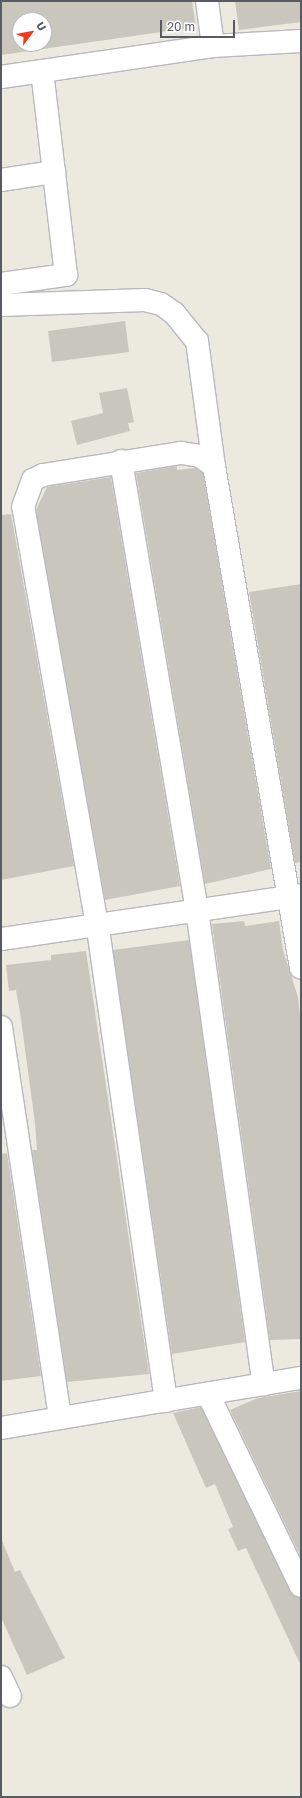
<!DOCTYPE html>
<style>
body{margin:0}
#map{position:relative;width:302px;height:1798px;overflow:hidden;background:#eceade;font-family:"Golos Text",sans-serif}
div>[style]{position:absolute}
.building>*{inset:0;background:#c9c6be}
.roads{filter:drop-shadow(1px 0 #b7b9bf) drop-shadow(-1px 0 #b7b9bf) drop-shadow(0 1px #b7b9bf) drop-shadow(0 -1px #b7b9bf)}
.minor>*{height:22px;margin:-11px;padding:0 11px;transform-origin:11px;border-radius:11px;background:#fff}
span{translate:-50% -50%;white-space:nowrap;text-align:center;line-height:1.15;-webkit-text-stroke:4px #fff;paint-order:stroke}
.frame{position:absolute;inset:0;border:2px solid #585b61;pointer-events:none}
.north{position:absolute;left:12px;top:12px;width:40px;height:40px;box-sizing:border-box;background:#fff;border:1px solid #bcbdc0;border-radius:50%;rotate:58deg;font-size:11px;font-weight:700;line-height:16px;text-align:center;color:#585b61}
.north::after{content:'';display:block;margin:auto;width:14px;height:18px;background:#f33a1d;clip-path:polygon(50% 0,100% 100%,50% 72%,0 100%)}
.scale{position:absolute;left:160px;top:20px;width:75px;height:18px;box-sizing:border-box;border:2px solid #585b61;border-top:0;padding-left:5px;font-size:12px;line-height:14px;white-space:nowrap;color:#585b61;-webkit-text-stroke:3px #fff;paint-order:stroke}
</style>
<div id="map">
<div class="building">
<div style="clip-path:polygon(evenodd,1px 1px,192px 1px,196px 27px,1px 55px,1px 1px,20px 20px,44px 20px,44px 44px,20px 44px,20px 20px)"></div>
<div style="clip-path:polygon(235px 1px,301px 1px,301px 22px,239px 30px)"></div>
<div style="clip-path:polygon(125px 321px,129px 352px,52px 362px,48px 331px)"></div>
<div style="clip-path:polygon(127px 388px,134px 422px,128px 423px,130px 431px,77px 445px,71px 421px,103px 413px,99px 393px)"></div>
<div style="clip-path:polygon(177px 466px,177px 470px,195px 468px,203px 473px,271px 869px,205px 884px,136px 473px)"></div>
<div style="clip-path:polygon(111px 477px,180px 886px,105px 900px,36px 510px,47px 487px)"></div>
<div style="clip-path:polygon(11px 514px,74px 866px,1px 880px,1px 515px)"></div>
<div style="clip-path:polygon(301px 584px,301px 862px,295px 863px,249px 592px)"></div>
<div style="clip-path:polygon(244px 921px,245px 926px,279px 921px,283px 950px,298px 997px,301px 1025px,301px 1339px,270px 1340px,212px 924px)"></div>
<div style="clip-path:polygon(189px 940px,245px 1342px,172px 1354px,113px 950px)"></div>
<div style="clip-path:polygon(86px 951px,149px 1374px,67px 1382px,32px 1150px,37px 1150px,35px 1123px,20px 1012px,16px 990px,9px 991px,6px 965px,51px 960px,51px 955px)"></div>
<div style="clip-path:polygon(7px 1153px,41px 1376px,1px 1381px,1px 1154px)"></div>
<div style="clip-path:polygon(301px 1391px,301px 1557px,230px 1410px,258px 1398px)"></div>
<div style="clip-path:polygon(201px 1407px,290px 1591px,301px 1598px,301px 1666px,246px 1548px,238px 1551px,228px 1529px,233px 1527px,215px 1484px,206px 1488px,173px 1413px)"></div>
<div style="clip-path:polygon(1px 1538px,15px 1572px,20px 1570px,65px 1658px,27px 1675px,1px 1617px)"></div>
</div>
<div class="roads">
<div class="minor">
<div style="left:213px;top:46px;width:88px;rotate:-3.3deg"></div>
<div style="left:1px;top:77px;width:214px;rotate:-8.3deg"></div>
<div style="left:213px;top:46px;width:45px;rotate:-97.6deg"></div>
<div style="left:1px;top:180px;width:54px;rotate:-8.6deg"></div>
<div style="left:1px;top:284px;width:66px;rotate:-7.9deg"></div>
<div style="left:66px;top:275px;width:205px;rotate:-96.7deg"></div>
<div style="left:1px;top:305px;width:144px;rotate:-2deg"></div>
<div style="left:145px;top:300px;width:16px;rotate:14deg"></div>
<div style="left:161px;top:304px;width:16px;rotate:35deg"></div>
<div style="left:174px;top:313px;width:36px;rotate:51deg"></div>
<div style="left:197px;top:341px;width:126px;rotate:82.3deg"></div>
<div style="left:121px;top:461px;width:455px;rotate:80.4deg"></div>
<div style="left:197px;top:910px;width:479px;rotate:82deg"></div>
<div style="left:1px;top:939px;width:303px;rotate:-8.3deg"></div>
<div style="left:1px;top:1027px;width:395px;rotate:81.4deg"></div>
<div style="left:208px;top:1394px;width:213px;rotate:64.2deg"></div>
<div style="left:166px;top:1401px;width:481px;rotate:-98.2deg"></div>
<div style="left:97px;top:925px;width:424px;rotate:-100deg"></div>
<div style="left:23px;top:507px;width:29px;rotate:-70deg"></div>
<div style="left:33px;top:480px;width:11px;rotate:-27deg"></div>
<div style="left:43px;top:475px;width:140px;rotate:-9.1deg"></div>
<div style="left:181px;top:453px;width:19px;rotate:9deg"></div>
<div style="left:200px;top:456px;width:17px;rotate:36deg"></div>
<div style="left:214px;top:466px;width:509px;rotate:80.17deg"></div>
<div style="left:1px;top:1428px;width:304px;rotate:-9.5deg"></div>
<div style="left:1px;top:1677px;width:21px;rotate:65deg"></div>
</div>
</div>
<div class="frame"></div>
<div class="north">U</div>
<div class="scale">20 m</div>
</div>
